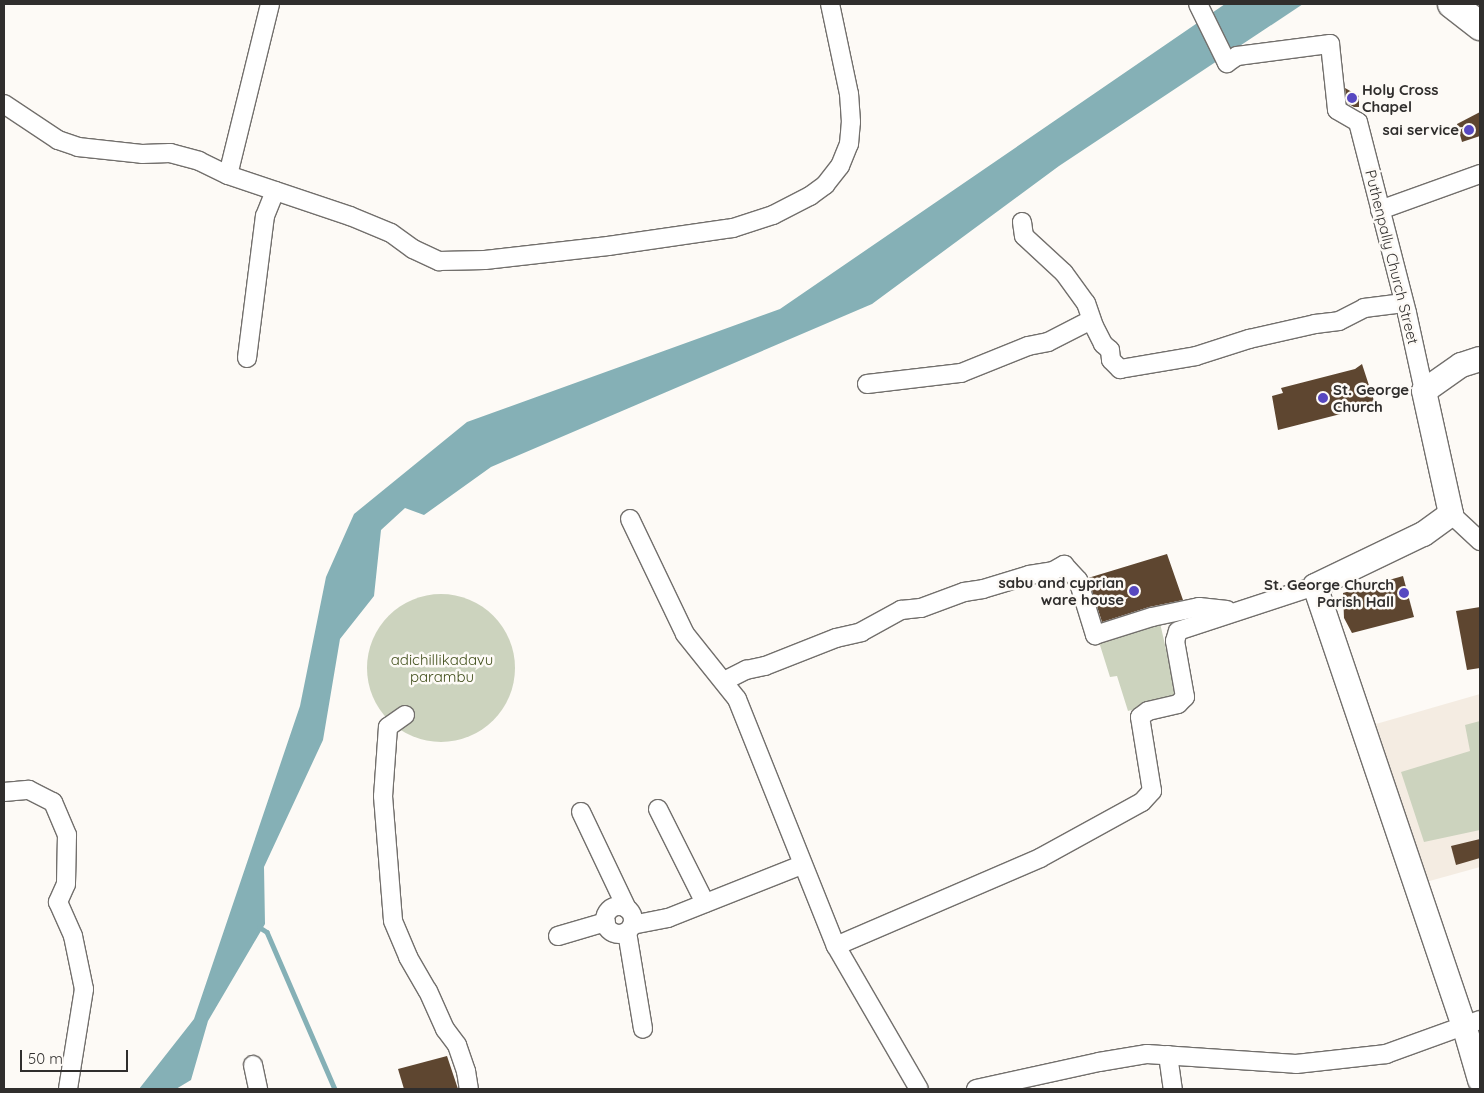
<!DOCTYPE html>
<style>
body{margin:0}
#map{position:relative;width:1484px;height:1093px;overflow:hidden;background:#fdfaf6;font-family:Quicksand,sans-serif}
div>[style]{position:absolute}
.built>*{inset:0;background:#f4ece2}
.green>*{inset:0;background:#ccd3be}
.round{border-radius:50%}
.water>*{inset:0;background:#85b0b6}
.stream>*{height:4.5px;margin:-2.25px;padding:0 2.25px;transform-origin:2.25px;border-radius:2.25px;background:#85b0b6}
.building>*{inset:0;background:#5e4630}
.roads{filter:drop-shadow(1px 0 #726f6c) drop-shadow(-1px 0 #726f6c) drop-shadow(0 1px #726f6c) drop-shadow(0 -1px #726f6c)}
.street>*{height:18px;margin:-9px;padding:0 9px;transform-origin:9px;border-radius:9px;background:#fff}
.street>.ring{margin:-9px;padding:0;box-sizing:content-box;background:none;border:18px solid #fff;border-radius:50%}
.secondary>*{height:24px;margin:-12px;padding:0 12px;transform-origin:12px;border-radius:12px;background:#fff}
.highway>*{height:28px;margin:-14px;padding:0 14px;transform-origin:14px;border-radius:14px;background:#fff}
.dots>*{width:14px;height:14px;translate:-50% -50%;box-sizing:border-box;border:2px solid #fdfaf6;border-radius:50%}
span{translate:-50% -50%;white-space:nowrap;text-align:center;line-height:1.15;-webkit-text-stroke:5px #fdfaf6;paint-order:stroke}
.poi-label{font-size:15px;color:#302e2d;font-weight:700}
.left{translate:0 -50%;text-align:left}
.right{translate:-100% -50%;text-align:right}
.street-label{font-size:15px;color:#302e2d}
.park-label{font-size:15px;color:#3f4d19}
.frame{position:absolute;inset:0;border:5px solid #302e2d;pointer-events:none}
.scale{position:absolute;left:20px;top:1050px;width:108px;height:22px;box-sizing:border-box;border:2px solid #302e2d;border-top:0;padding-left:6px;font-size:15px;line-height:18px;white-space:nowrap;color:#302e2d;-webkit-text-stroke:4px #fdfaf6;paint-order:stroke}
</style>
<div id="map">
<div class="built">
<div style="clip-path:polygon(1480px 694px,1480px 867px,1426px 882px,1376px 724px)"></div>
</div>
<div class="green">
<div class="round" style="left:367px;top:594px;width:148px;height:148px"></div>
<div style="clip-path:polygon(1160px 623px,1177px 697px,1128px 711px,1117px 676px,1110px 677px,1099px 642px)"></div>
<div style="clip-path:polygon(1480px 721px,1480px 830px,1424px 842px,1401px 772px,1470px 751px,1465px 725px)"></div>
</div>
<div class="water">
<div style="clip-path:polygon(1225px 4px,1303px 4px,1059px 166px,872px 304px,491px 467px,424px 515px,405px 508px,381px 530px,374px 596px,340px 639px,323px 740px,264px 867px,265px 924px,208px 1021px,191px 1080px,176px 1089px,139px 1089px,194px 1019px,300px 706px,326px 577px,354px 514px,467px 422px,780px 309px)"></div>
</div>
<div class="stream">
<div style="left:259px;top:927px;width:9px;rotate:32deg"></div>
<div style="left:267px;top:932px;width:171px;rotate:66.6deg"></div>
</div>
<div class="building">
<div style="clip-path:polygon(1345px 88px,1359px 96px,1359px 107px,1354px 107px,1347px 103px)"></div>
<div style="clip-path:polygon(1480px 112px,1480px 136px,1462px 142px,1457px 124px)"></div>
<div style="clip-path:polygon(1362px 364px,1377px 410px,1368px 407px,1278px 430px,1272px 396px,1283px 393px,1281px 388px,1355px 369px)"></div>
<div style="clip-path:polygon(1167px 554px,1183px 600px,1149px 607px,1102px 622px,1088px 578px)"></div>
<div style="clip-path:polygon(1403px 576px,1414px 617px,1352px 633px,1344px 618px,1343px 593px)"></div>
<div style="clip-path:polygon(1480px 607px,1480px 668px,1467px 670px,1456px 611px)"></div>
<div style="clip-path:polygon(1480px 839px,1480px 858px,1456px 865px,1451px 846px)"></div>
<div style="clip-path:polygon(447px 1056px,458px 1089px,404px 1089px,398px 1069px)"></div>
</div>
<div class="roads">
<div class="street">
<div style="left:1198px;top:4px;width:66px;rotate:63.8deg"></div>
<div style="left:1227px;top:63px;width:12px;rotate:-35deg"></div>
<div style="left:1237px;top:56px;width:94px;rotate:-7.4deg"></div>
<div style="left:1330px;top:44px;width:66px;rotate:83.9deg"></div>
<div style="left:1337px;top:110px;width:24px;rotate:30deg"></div>
<div style="left:1358px;top:122px;width:197px;rotate:75.6deg"></div>
<div style="left:1407px;top:313px;width:80px;rotate:77.7deg"></div>
<div style="left:4px;top:104px;width:65px;rotate:33.7deg"></div>
<div style="left:58px;top:140px;width:21px;rotate:19deg"></div>
<div style="left:78px;top:147px;width:64px;rotate:6.2deg"></div>
<div style="left:142px;top:154px;width:28px;rotate:-2deg"></div>
<div style="left:170px;top:153px;width:30px;rotate:15deg"></div>
<div style="left:199px;top:161px;width:32px;rotate:26deg"></div>
<div style="left:228px;top:175px;width:129px;rotate:18.6deg"></div>
<div style="left:350px;top:216px;width:44px;rotate:22.5deg"></div>
<div style="left:391px;top:233px;width:27px;rotate:36deg"></div>
<div style="left:413px;top:249px;width:29px;rotate:25deg"></div>
<div style="left:439px;top:261px;width:46px;rotate:-1.2deg"></div>
<div style="left:485px;top:260px;width:124px;rotate:-6.5deg"></div>
<div style="left:608px;top:246px;width:126px;rotate:-8.2deg"></div>
<div style="left:733px;top:228px;width:42px;rotate:-18deg"></div>
<div style="left:773px;top:215px;width:42px;rotate:-27.2deg"></div>
<div style="left:810px;top:196px;width:19px;rotate:-36deg"></div>
<div style="left:825px;top:185px;width:24px;rotate:-52deg"></div>
<div style="left:840px;top:166px;width:24px;rotate:-68deg"></div>
<div style="left:849px;top:144px;width:22px;rotate:-85deg"></div>
<div style="left:851px;top:122px;width:28px;rotate:-94deg"></div>
<div style="left:849px;top:94px;width:92px;rotate:-101.9deg"></div>
<div style="left:228px;top:175px;width:176px;rotate:-76.2deg"></div>
<div style="left:1380px;top:210px;width:106px;rotate:-19.8deg"></div>
<div style="left:1022px;top:222px;width:14px;rotate:82deg"></div>
<div style="left:1024px;top:236px;width:54px;rotate:42.8deg"></div>
<div style="left:1064px;top:273px;width:37px;rotate:54deg"></div>
<div style="left:1086px;top:303px;width:24px;rotate:71deg"></div>
<div style="left:1094px;top:326px;width:20px;rotate:63deg"></div>
<div style="left:1103px;top:344px;width:9px;rotate:41deg"></div>
<div style="left:1110px;top:350px;width:10px;rotate:84deg"></div>
<div style="left:1111px;top:360px;width:13px;rotate:45deg"></div>
<div style="left:1120px;top:369px;width:77px;rotate:-9.7deg"></div>
<div style="left:1196px;top:356px;width:56px;rotate:-17.8deg"></div>
<div style="left:1249px;top:339px;width:68px;rotate:-12.8deg"></div>
<div style="left:1315px;top:324px;width:24px;rotate:-7deg"></div>
<div style="left:1339px;top:321px;width:28px;rotate:-27deg"></div>
<div style="left:1364px;top:308px;width:40px;rotate:-7.1deg"></div>
<div style="left:247px;top:358px;width:143px;rotate:-82.8deg"></div>
<div style="left:265px;top:216px;width:27px;rotate:-68deg"></div>
<div style="left:867px;top:384px;width:95px;rotate:-6.7deg"></div>
<div style="left:961px;top:373px;width:72px;rotate:-21.9deg"></div>
<div style="left:1028px;top:346px;width:20px;rotate:-11deg"></div>
<div style="left:1048px;top:342px;width:48px;rotate:-27.1deg"></div>
<div style="left:1451px;top:514px;width:40px;rotate:43deg"></div>
<div style="left:630px;top:519px;width:127px;rotate:64.4deg"></div>
<div style="left:685px;top:634px;width:83px;rotate:51.3deg"></div>
<div style="left:737px;top:699px;width:266px;rotate:68.2deg"></div>
<div style="left:836px;top:946px;width:165px;rotate:59.9deg"></div>
<div style="left:724px;top:681px;width:25px;rotate:-27deg"></div>
<div style="left:746px;top:670px;width:19px;rotate:-12deg"></div>
<div style="left:765px;top:666px;width:76px;rotate:-21.5deg"></div>
<div style="left:836px;top:638px;width:26px;rotate:-13deg"></div>
<div style="left:861px;top:632px;width:46px;rotate:-28.8deg"></div>
<div style="left:901px;top:610px;width:20px;rotate:-6deg"></div>
<div style="left:921px;top:608px;width:46px;rotate:-20.4deg"></div>
<div style="left:964px;top:592px;width:19px;rotate:-9deg"></div>
<div style="left:983px;top:589px;width:48px;rotate:-16.9deg"></div>
<div style="left:1029px;top:575px;width:24px;rotate:-9deg"></div>
<div style="left:1053px;top:571px;width:13px;rotate:-29deg"></div>
<div style="left:1064px;top:565px;width:21px;rotate:47deg"></div>
<div style="left:1078px;top:580px;width:58px;rotate:72.8deg"></div>
<div style="left:1095px;top:635px;width:60px;rotate:-17.5deg"></div>
<div style="left:1152px;top:617px;width:48px;rotate:-12deg"></div>
<div style="left:1199px;top:607px;width:28px;rotate:6deg"></div>
<div style="left:405px;top:715px;width:21px;rotate:145deg"></div>
<div style="left:388px;top:727px;width:69px;rotate:94.1deg"></div>
<div style="left:383px;top:796px;width:125px;rotate:85.4deg"></div>
<div style="left:393px;top:921px;width:39px;rotate:67deg"></div>
<div style="left:408px;top:957px;width:39px;rotate:60deg"></div>
<div style="left:428px;top:991px;width:42px;rotate:65.9deg"></div>
<div style="left:445px;top:1029px;width:20px;rotate:53deg"></div>
<div style="left:457px;top:1045px;width:28px;rotate:71deg"></div>
<div style="left:466px;top:1071px;width:18px;rotate:81deg"></div>
<div style="left:4px;top:792px;width:25px;rotate:-5deg"></div>
<div style="left:29px;top:790px;width:27px;rotate:27deg"></div>
<div style="left:53px;top:802px;width:36px;rotate:67deg"></div>
<div style="left:67px;top:835px;width:49px;rotate:91.2deg"></div>
<div style="left:66px;top:884px;width:20px;rotate:114deg"></div>
<div style="left:58px;top:902px;width:37px;rotate:66deg"></div>
<div style="left:73px;top:936px;width:54px;rotate:78.3deg"></div>
<div style="left:84px;top:989px;width:101px;rotate:99.1deg"></div>
<div style="left:658px;top:809px;width:105px;rotate:63.4deg"></div>
<div style="left:581px;top:812px;width:107px;rotate:64.6deg"></div>
<div class="ring" style="left:605px;top:906px;width:10px;height:10px"></div>
<div style="left:632px;top:925px;width:37px;rotate:-11deg"></div>
<div style="left:668px;top:918px;width:144px;rotate:-21.6deg"></div>
<div style="left:627px;top:932px;width:98px;rotate:80.6deg"></div>
<div style="left:558px;top:936px;width:50px;rotate:-16.3deg"></div>
<div style="left:836px;top:946px;width:222px;rotate:-23.3deg"></div>
<div style="left:1040px;top:858px;width:116px;rotate:-28.8deg"></div>
<div style="left:1142px;top:802px;width:15px;rotate:-48deg"></div>
<div style="left:1152px;top:791px;width:75px;rotate:-99.2deg"></div>
<div style="left:1140px;top:717px;width:10px;rotate:-37deg"></div>
<div style="left:1148px;top:711px;width:31px;rotate:-13deg"></div>
<div style="left:1178px;top:704px;width:10px;rotate:-45deg"></div>
<div style="left:1185px;top:697px;width:57px;rotate:-100.1deg"></div>
<div style="left:1175px;top:641px;width:10px;rotate:-73deg"></div>
<div style="left:1178px;top:631px;width:144px;rotate:-18.2deg"></div>
<div style="left:1168px;top:1055px;width:34px;rotate:82deg"></div>
<div style="left:253px;top:1065px;width:25px;rotate:78deg"></div>
<div style="left:976px;top:1089px;width:126px;rotate:-12.4deg"></div>
<div style="left:1099px;top:1062px;width:49px;rotate:-9.5deg"></div>
<div style="left:1147px;top:1054px;width:149px;rotate:3.8deg"></div>
<div style="left:1296px;top:1064px;width:91px;rotate:-6.3deg"></div>
<div style="left:1386px;top:1054px;width:100px;rotate:-19.9deg"></div>
</div>
<div class="secondary">
<div style="left:1480px;top:359px;width:20px;rotate:162deg"></div>
<div style="left:1461px;top:365px;width:45px;rotate:144.9deg"></div>
<div style="left:1424px;top:391px;width:126px;rotate:77.6deg"></div>
<div style="left:1451px;top:514px;width:34px;rotate:144deg"></div>
<div style="left:1423px;top:534px;width:120px;rotate:154.3deg"></div>
<div style="left:1315px;top:586px;width:464px;rotate:71.3deg"></div>
<div style="left:1464px;top:1025px;width:57px;rotate:73.8deg"></div>
</div>
<div class="highway">
<div style="left:1452px;top:4px;width:36px;rotate:38deg"></div>
</div>
</div>
<div class="dots">
<div style="left:1352px;top:98px;background:#5748c0"></div>
<div style="left:1469px;top:130px;background:#5748c0"></div>
<div style="left:1323px;top:398px;background:#5748c0"></div>
<div style="left:1134px;top:591px;background:#5748c0"></div>
<div style="left:1404px;top:593px;background:#5748c0"></div>
</div>
<div class="poi-label">
<span class="left" style="left:1362px;top:98px">Holy Cross<br>Chapel</span>
<span class="right" style="left:1459px;top:130px">sai service</span>
<span class="left" style="left:1333px;top:398px">St. George<br>Church</span>
<span class="right" style="left:1124px;top:591px">sabu and cyprian<br>ware house</span>
<span class="right" style="left:1394px;top:593px">St. George Church<br>Parish Hall</span>
</div>
<div class="street-label">
<span style="left:1392px;top:257px;rotate:76deg">Puthenpally Church Street</span>
</div>
<div class="park-label">
<span style="left:442px;top:668px">adichillikadavu<br>parambu</span>
</div>
<div class="frame"></div>
<div class="scale">50 m</div>
</div>
